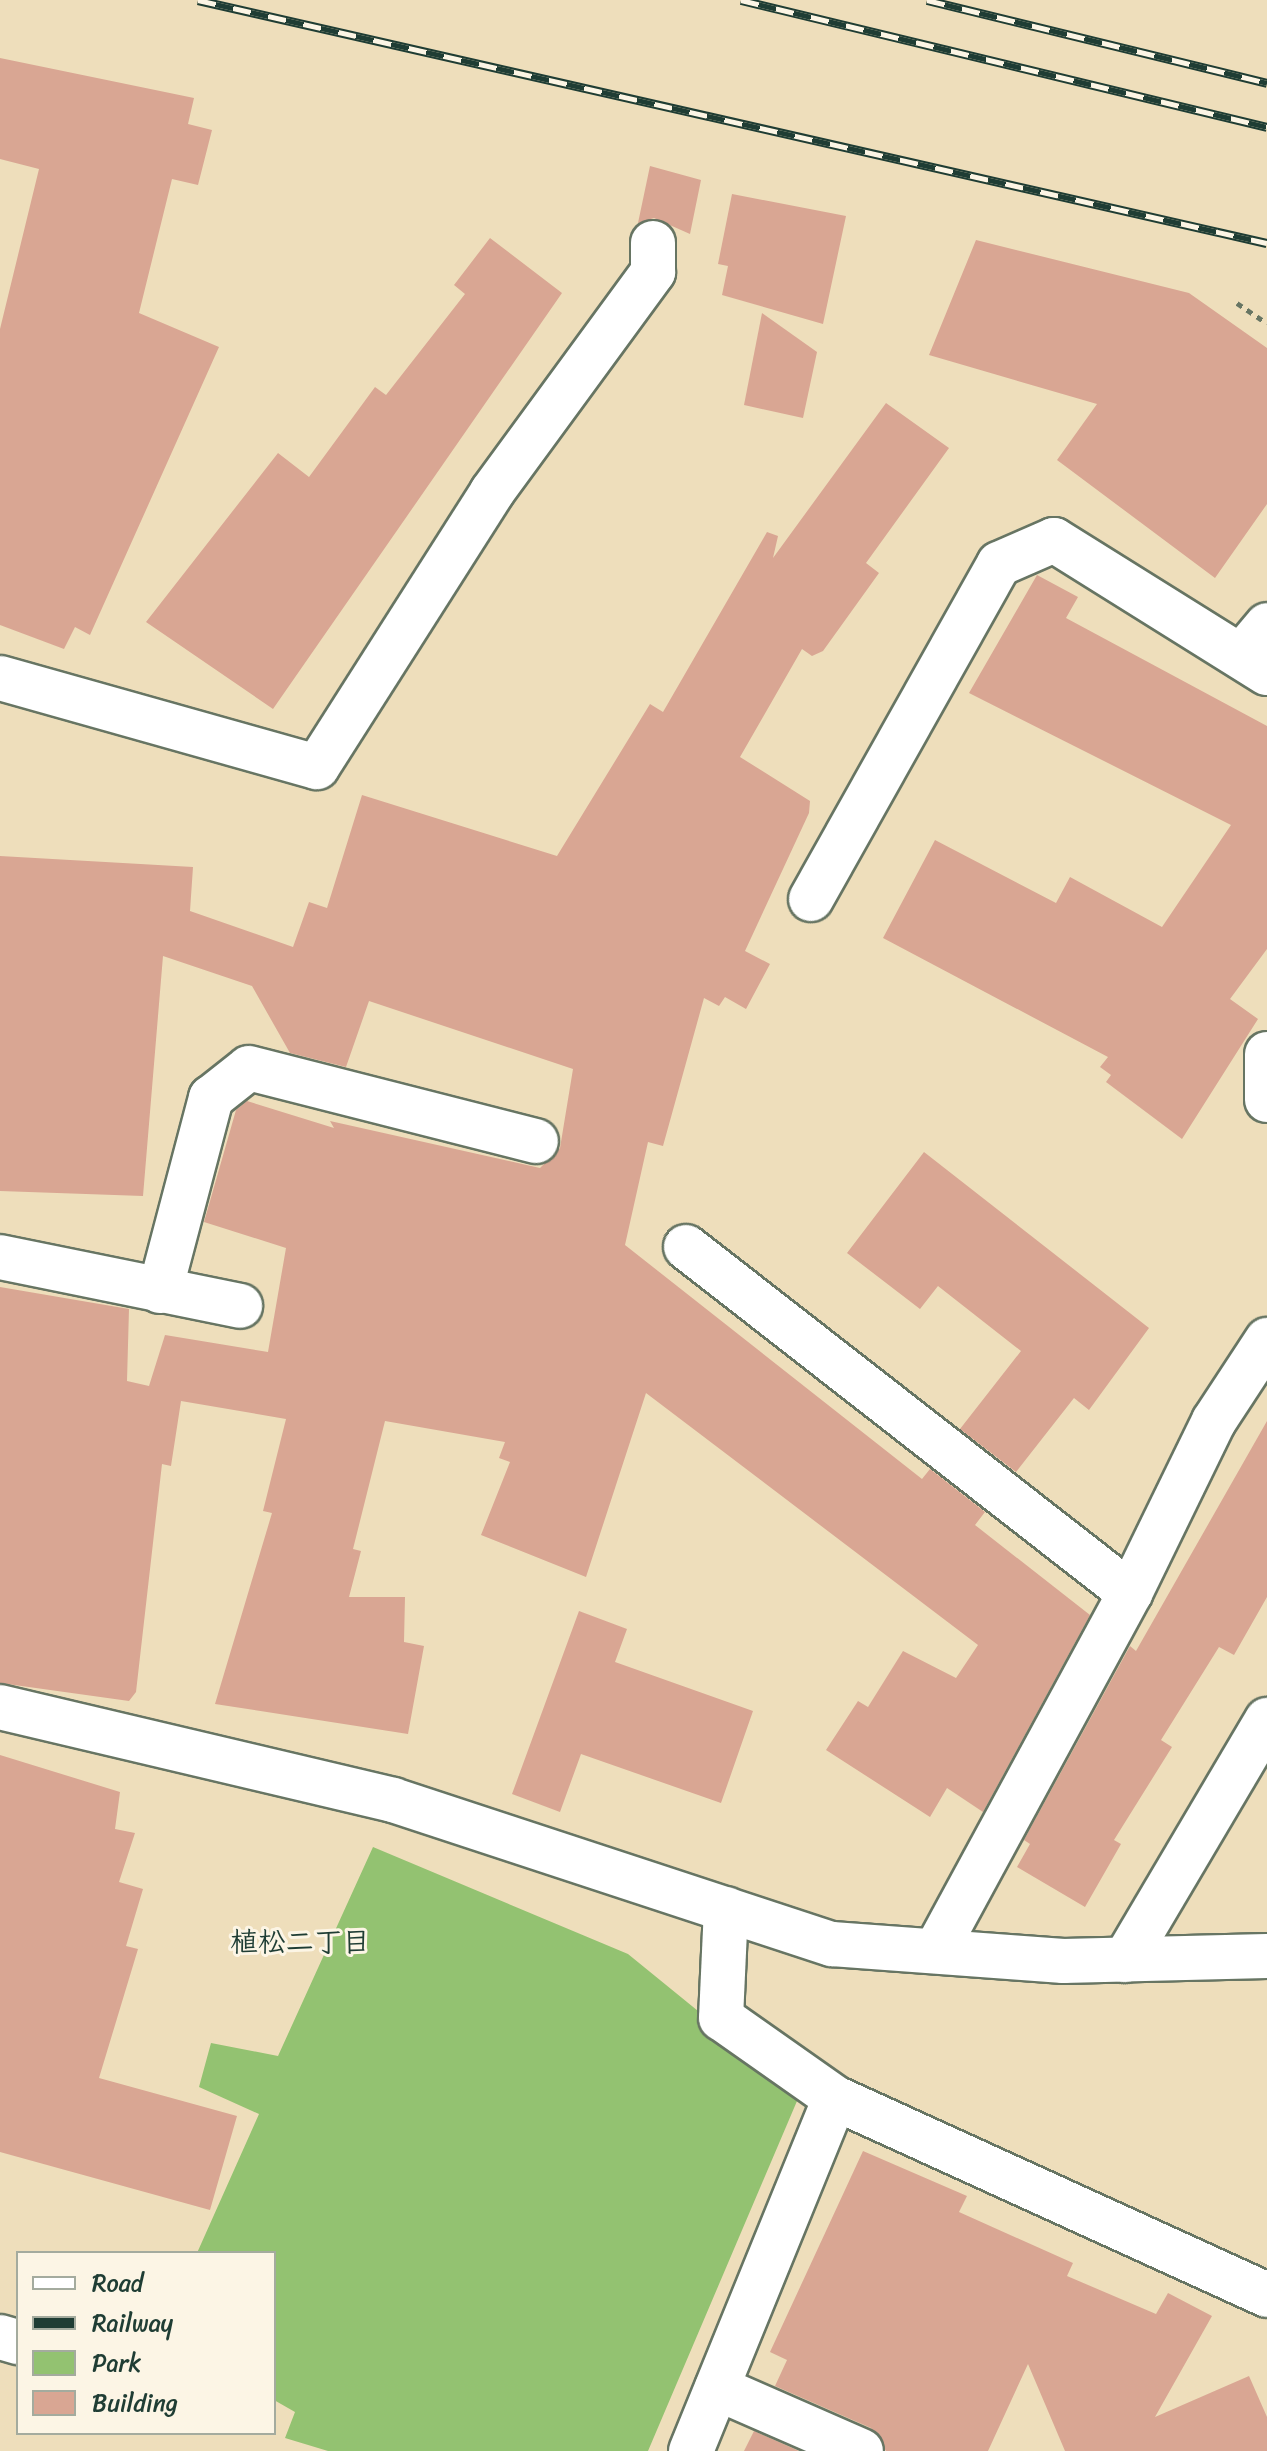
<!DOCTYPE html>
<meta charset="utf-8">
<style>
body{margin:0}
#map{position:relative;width:1267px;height:2451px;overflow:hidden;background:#eedebb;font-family:Sriracha,"Klee One",sans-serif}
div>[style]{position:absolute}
.green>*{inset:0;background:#93c271}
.building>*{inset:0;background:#d9a693}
.path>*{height:5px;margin-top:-2.5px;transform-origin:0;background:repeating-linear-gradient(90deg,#677563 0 6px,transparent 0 12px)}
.roads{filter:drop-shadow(2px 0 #677563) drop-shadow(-2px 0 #677563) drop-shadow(0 2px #677563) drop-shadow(0 -2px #677563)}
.minor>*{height:44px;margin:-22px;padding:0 22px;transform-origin:22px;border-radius:22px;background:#fff}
.rail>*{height:9px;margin-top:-4.5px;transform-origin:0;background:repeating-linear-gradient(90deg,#fcf5e5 0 18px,#1f3d34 0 36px);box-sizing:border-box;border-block:2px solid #1f3d34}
span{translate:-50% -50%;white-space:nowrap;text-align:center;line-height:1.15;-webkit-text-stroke:6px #fcf5e5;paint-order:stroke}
.neighbourhood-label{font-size:28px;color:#1f3d34;font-weight:700}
.legend{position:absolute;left:16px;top:2251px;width:260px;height:184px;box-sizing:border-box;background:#fcf5e5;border:2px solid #a4ab9e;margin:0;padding:10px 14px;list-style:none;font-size:24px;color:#1f3d34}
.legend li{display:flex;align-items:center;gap:16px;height:40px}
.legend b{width:40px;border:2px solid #a4ab9e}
</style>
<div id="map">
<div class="green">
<div style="clip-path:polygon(373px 1847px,628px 1954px,800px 2094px,648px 2451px,328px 2451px,285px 2438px,295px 2412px,274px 2400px,274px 2253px,197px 2253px,259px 2114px,199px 2087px,211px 2043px,278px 2056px)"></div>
</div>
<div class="building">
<div style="clip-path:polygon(0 58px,194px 98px,188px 124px,212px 130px,198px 185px,172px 179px,139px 313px,219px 347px,90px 635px,75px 627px,64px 649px,0 625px,0 329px,39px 169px,0 159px)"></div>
<div style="clip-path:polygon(650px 166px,701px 180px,690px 234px,654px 218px,638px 223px)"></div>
<div style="clip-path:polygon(732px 194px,846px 216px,823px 324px,722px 295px,728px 266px,718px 264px)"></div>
<div style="clip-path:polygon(490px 238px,562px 293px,273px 709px,146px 622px,278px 453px,309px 477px,375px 387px,386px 395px,465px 294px,454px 285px)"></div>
<div style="clip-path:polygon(976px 240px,1189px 293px,1267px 348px,1267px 504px,1215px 578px,1057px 460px,1097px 404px,929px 355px)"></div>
<div style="clip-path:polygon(762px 313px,817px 352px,803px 418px,744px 405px)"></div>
<div style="clip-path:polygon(886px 403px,949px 448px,866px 563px,879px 573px,823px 651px,812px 656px,802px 649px,740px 757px,810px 801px,809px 813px,745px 951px,770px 964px,746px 1009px,725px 997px,719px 1006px,704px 998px,663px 1146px,648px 1142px,625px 1245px,922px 1479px,930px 1469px,985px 1512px,975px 1525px,1090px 1615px,983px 1812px,947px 1788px,930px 1817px,826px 1750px,858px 1701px,868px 1707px,903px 1651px,956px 1678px,978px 1645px,646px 1393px,586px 1577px,481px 1535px,510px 1462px,499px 1458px,505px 1442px,385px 1421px,353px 1549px,361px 1551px,349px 1597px,405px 1597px,404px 1642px,424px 1646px,408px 1734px,215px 1704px,272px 1513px,263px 1511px,286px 1419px,181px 1401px,171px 1466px,162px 1464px,136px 1692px,129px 1701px,0 1683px,0 1287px,129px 1309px,127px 1381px,149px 1386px,165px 1335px,268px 1352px,286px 1248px,204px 1222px,236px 1110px,247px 1101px,334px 1128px,330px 1121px,540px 1168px,560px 1148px,573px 1069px,369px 1001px,346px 1067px,290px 1053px,252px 986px,163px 956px,143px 1196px,0 1191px,0 856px,193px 867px,190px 911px,293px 947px,309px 902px,327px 908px,362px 795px,557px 856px,650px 704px,663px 712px,767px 532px,778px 536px,773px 558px)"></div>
<div style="clip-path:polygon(1037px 575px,1078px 597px,1066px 618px,1267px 726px,1267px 949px,1230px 999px,1258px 1019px,1182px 1139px,1106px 1082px,1111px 1075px,1100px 1067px,1108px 1057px,883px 938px,935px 840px,1056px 903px,1070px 877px,1162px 927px,1231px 825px,969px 693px)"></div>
<div style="clip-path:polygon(924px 1152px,1149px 1328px,1089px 1410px,1074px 1398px,1016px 1472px,960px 1429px,1021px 1351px,938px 1286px,920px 1309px,847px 1253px)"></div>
<div style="clip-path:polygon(1267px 1421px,1267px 1597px,1234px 1655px,1219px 1647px,1161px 1740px,1172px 1747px,1114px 1840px,1121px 1844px,1085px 1907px,1017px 1867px,1030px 1844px,1024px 1840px,1130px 1646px,1136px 1651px)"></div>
<div style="clip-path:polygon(579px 1611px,627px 1629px,615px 1662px,753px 1711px,721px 1803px,581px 1754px,560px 1812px,512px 1794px)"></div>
<div style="clip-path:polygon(0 1755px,120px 1792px,115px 1829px,135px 1833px,119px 1882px,143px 1889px,126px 1946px,138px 1949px,99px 2078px,237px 2116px,210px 2210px,0 2152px)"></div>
<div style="clip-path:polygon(863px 2151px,967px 2196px,959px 2212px,1073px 2263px,1067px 2276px,1156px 2314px,1168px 2293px,1212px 2316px,1155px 2417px,1249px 2376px,1267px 2417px,1267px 2451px,1065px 2451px,1028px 2364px,988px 2451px,886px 2451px,871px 2428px,775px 2386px,787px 2360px,770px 2352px)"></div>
<div style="clip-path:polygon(754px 2431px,799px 2451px,744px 2451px)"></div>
</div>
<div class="path">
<div style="left:1237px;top:303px;width:36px;rotate:34deg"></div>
</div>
<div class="roads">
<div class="minor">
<div style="left:1242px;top:655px;width:39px;rotate:-50deg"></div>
<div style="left:0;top:678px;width:329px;rotate:15.7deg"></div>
<div style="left:317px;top:767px;width:326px;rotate:-57.5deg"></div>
<div style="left:492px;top:492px;width:273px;rotate:-53.8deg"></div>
<div style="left:653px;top:272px;width:29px;rotate:-90deg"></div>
<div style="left:811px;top:899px;width:384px;rotate:-60.7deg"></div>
<div style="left:999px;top:564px;width:60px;rotate:-23.6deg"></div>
<div style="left:1054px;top:540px;width:251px;rotate:32deg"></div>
<div style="left:1267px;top:1054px;width:46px;rotate:90deg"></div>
<div style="left:686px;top:1247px;width:563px;rotate:37.93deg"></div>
<div style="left:1130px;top:1593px;width:407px;rotate:118.5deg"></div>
<div style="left:0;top:1257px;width:245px;rotate:11.5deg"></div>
<div style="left:160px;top:1291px;width:200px;rotate:-75.2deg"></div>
<div style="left:211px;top:1098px;width:48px;rotate:-38.3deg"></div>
<div style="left:249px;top:1068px;width:296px;rotate:14.3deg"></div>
<div style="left:1130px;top:1593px;width:191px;rotate:-64deg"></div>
<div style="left:1214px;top:1421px;width:97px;rotate:-56.8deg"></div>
<div style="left:0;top:1707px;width:404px;rotate:13.3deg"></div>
<div style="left:393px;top:1800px;width:462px;rotate:18.2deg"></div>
<div style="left:832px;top:1944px;width:232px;rotate:4.2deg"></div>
<div style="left:1063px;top:1961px;width:204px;rotate:-1.4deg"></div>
<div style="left:1125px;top:1960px;width:279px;rotate:-59.4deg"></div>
<div style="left:835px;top:2098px;width:475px;rotate:24.5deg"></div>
<div style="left:0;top:2337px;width:19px;rotate:16deg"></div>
<div style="left:717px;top:2388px;width:157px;rotate:23.6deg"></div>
<div style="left:691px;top:2451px;width:381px;rotate:-67.8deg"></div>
<div style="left:835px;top:2098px;width:139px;rotate:-144.9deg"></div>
<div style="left:721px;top:2018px;width:109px;rotate:-87.4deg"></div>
</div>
</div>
<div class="rail">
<div style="left:198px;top:0;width:1096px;rotate:12.81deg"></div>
<div style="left:741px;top:0;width:541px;rotate:13.57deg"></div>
<div style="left:927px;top:0;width:350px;rotate:13.7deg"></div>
</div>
<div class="neighbourhood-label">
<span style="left:300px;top:1942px">植松二丁目</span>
</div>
<ul class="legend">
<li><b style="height:10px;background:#fff"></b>Road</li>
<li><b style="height:10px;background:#1f3d34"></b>Railway</li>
<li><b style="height:22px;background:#93c271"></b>Park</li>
<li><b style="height:22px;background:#d9a693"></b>Building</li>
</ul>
</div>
